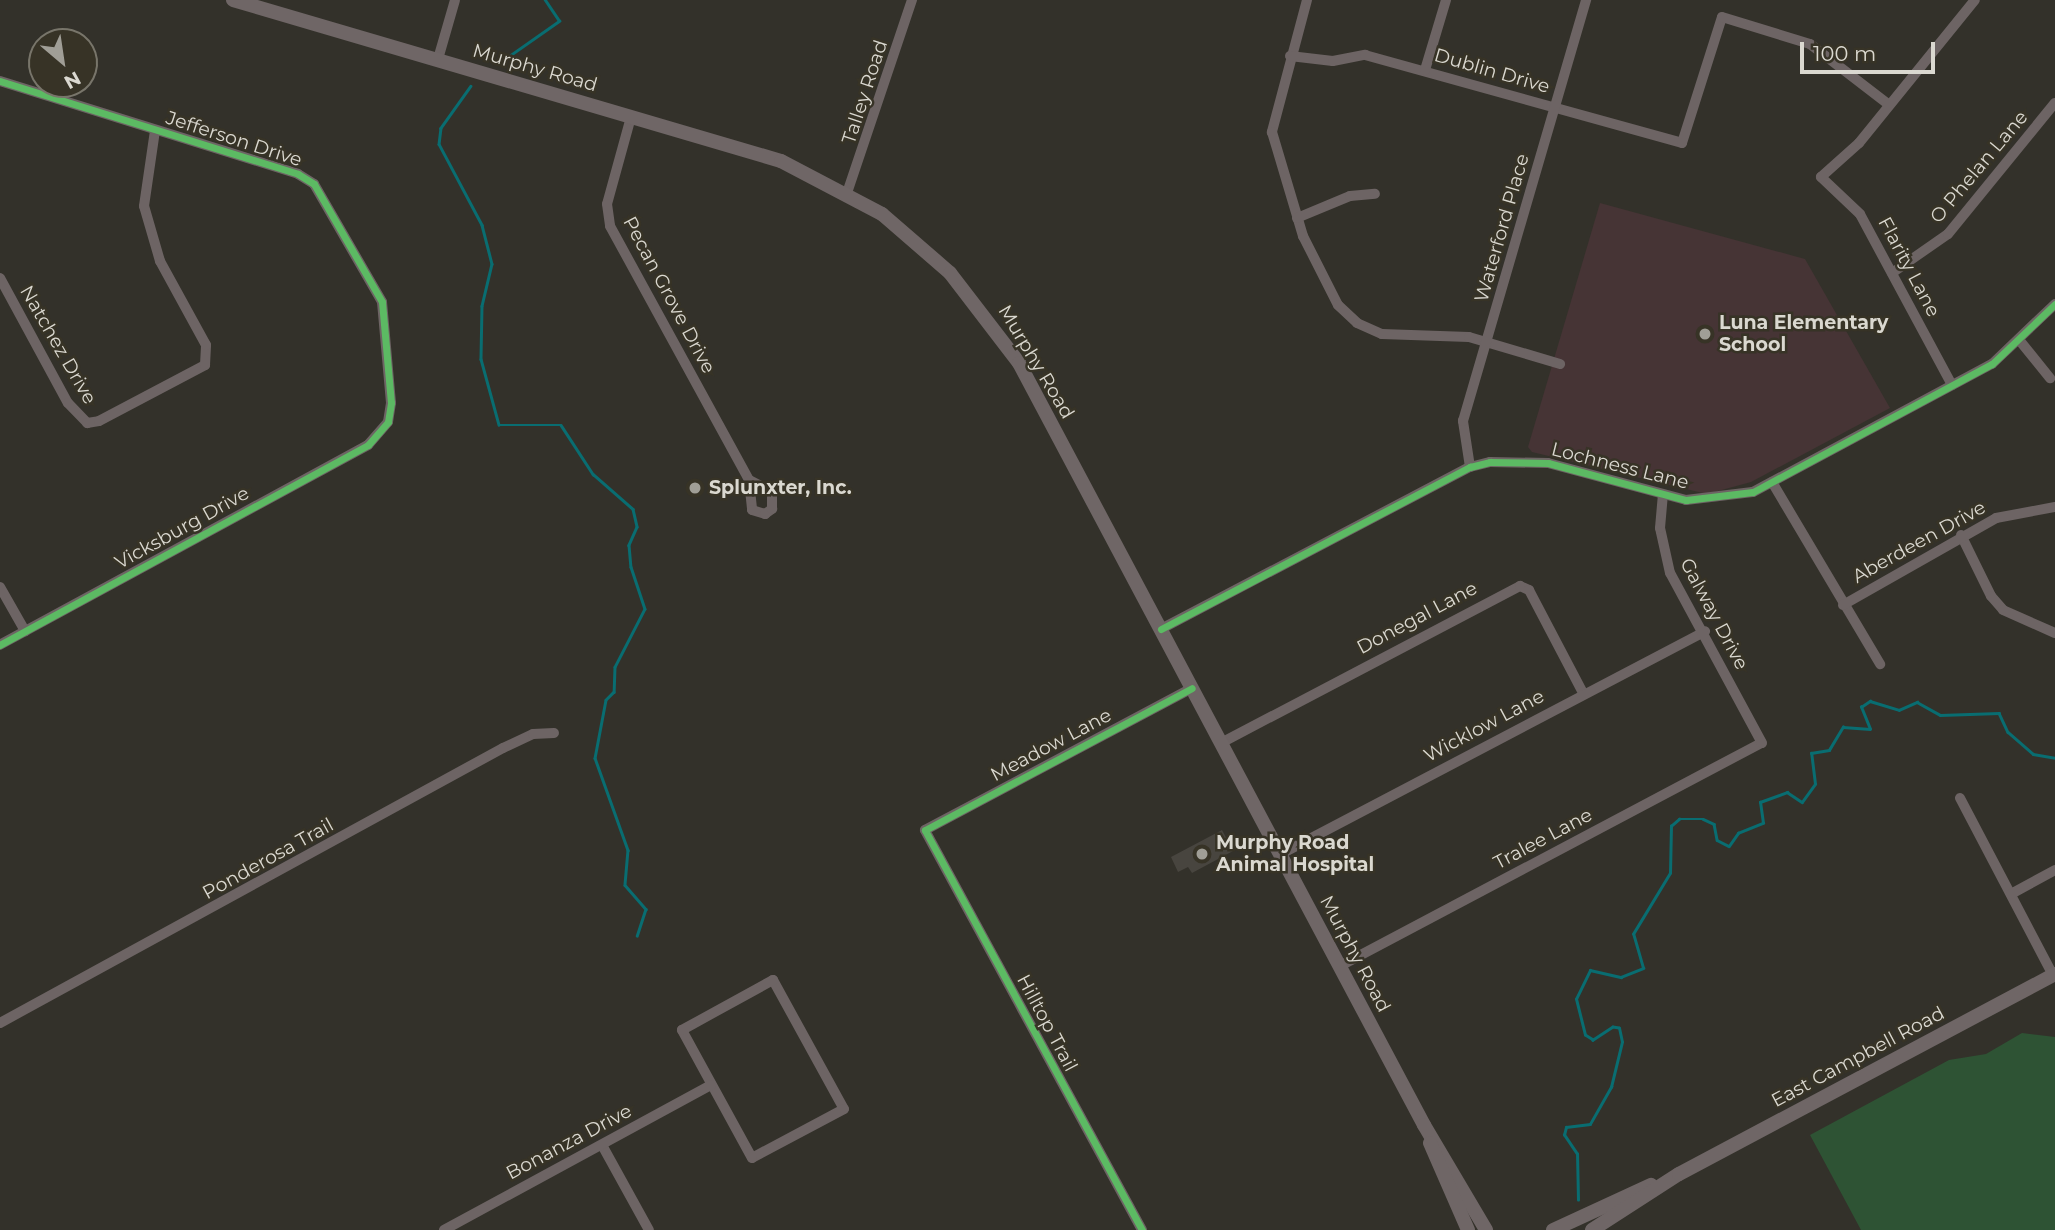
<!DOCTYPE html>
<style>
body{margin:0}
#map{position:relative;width:2055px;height:1230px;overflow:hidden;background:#33312a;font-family:Montserrat,sans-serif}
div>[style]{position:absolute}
.education>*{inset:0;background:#463435}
.green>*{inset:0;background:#2e5334}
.stream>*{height:2.5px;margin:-1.25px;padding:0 1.25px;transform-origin:1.25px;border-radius:1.25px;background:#096d71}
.building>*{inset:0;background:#48453f}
.street>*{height:10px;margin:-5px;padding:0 5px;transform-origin:5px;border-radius:5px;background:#6d6464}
.secondary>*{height:14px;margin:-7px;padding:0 7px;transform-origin:7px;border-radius:7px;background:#6f6666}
.cycleway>*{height:7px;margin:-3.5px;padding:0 3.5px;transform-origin:3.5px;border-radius:3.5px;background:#5cba63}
.dots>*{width:19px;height:19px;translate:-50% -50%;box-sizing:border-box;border:4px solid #373326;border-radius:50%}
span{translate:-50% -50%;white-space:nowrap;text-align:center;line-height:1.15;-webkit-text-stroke:5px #373326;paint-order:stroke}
.street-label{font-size:19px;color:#dad8d0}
.poi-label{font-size:19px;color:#dad8d0;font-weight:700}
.left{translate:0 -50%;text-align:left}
.north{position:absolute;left:28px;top:28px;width:70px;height:70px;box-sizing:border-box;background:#373326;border:2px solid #78756a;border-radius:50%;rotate:151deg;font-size:19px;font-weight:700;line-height:28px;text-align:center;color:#dad8d0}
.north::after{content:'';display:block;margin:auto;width:24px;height:32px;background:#a09e96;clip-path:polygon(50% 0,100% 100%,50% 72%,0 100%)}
.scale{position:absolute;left:1800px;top:42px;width:135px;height:32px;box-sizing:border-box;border:4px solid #dad8d0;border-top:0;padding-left:9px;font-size:21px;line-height:24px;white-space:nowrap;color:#dad8d0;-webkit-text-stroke:5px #373326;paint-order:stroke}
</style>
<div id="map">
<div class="education">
<div style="clip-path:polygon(1600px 203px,1805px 259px,1890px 408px,1751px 482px,1707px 494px,1532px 452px,1528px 447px)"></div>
</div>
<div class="green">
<div style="clip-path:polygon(2022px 1033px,2055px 1037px,2055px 1230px,1861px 1230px,1810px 1135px,1949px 1060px,1986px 1054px)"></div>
</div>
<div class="stream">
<div style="left:502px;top:61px;width:70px;rotate:-35.1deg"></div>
<div style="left:559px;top:21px;width:25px;rotate:-124deg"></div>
<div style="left:471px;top:86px;width:52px;rotate:125.5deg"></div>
<div style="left:441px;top:128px;width:16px;rotate:97deg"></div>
<div style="left:439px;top:144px;width:92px;rotate:62deg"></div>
<div style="left:482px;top:225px;width:40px;rotate:75.6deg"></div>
<div style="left:492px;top:264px;width:43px;rotate:103.4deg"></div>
<div style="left:482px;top:306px;width:53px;rotate:91.1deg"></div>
<div style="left:481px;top:359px;width:68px;rotate:74.7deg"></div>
<div style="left:499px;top:425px;width:62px"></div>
<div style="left:561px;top:425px;width:59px;rotate:56.9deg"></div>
<div style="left:593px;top:474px;width:53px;rotate:41.2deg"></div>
<div style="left:633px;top:509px;width:18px;rotate:77deg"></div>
<div style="left:637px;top:527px;width:20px;rotate:114deg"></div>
<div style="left:629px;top:545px;width:22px;rotate:85deg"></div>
<div style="left:631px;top:567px;width:44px;rotate:71.6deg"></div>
<div style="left:645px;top:609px;width:65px;rotate:117.3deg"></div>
<div style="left:615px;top:667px;width:25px;rotate:92deg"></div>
<div style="left:614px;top:692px;width:11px;rotate:135deg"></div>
<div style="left:606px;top:700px;width:59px;rotate:100.7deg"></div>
<div style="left:595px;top:758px;width:98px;rotate:70.3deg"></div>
<div style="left:628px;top:850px;width:35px;rotate:95deg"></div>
<div style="left:625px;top:885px;width:32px;rotate:49deg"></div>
<div style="left:646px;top:909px;width:28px;rotate:108deg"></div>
<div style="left:1578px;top:1200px;width:46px;rotate:-91.2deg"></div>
<div style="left:1577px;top:1154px;width:23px;rotate:-124deg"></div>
<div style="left:1564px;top:1135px;width:8px;rotate:-76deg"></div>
<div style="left:1566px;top:1127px;width:24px;rotate:-7deg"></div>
<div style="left:1590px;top:1124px;width:43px;rotate:-60.4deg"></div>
<div style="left:1611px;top:1087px;width:46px;rotate:-76.3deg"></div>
<div style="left:1622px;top:1042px;width:14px;rotate:-102deg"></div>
<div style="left:1619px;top:1028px;width:6px;rotate:-171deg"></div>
<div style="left:1613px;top:1027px;width:24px;rotate:147deg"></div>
<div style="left:1593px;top:1040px;width:9px;rotate:-148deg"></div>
<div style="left:1585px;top:1035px;width:37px;rotate:-104deg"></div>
<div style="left:1576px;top:999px;width:32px;rotate:-64deg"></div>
<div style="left:1590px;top:970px;width:32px;rotate:13deg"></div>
<div style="left:1621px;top:977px;width:24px;rotate:-22deg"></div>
<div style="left:1643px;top:968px;width:35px;rotate:-106deg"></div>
<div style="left:1633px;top:934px;width:71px;rotate:-58.8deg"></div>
<div style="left:1670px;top:873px;width:47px;rotate:-88.8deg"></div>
<div style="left:1671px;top:826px;width:11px;rotate:-41deg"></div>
<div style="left:1679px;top:819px;width:24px"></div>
<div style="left:1703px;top:819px;width:12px;rotate:24deg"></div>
<div style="left:1714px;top:824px;width:16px;rotate:79deg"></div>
<div style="left:1717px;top:840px;width:13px;rotate:27deg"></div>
<div style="left:1729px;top:846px;width:16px;rotate:-55deg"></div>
<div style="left:1738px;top:833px;width:27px;rotate:-22deg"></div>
<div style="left:1763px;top:823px;width:21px;rotate:-98deg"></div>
<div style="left:1760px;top:802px;width:29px;rotate:-20deg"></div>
<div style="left:1787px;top:792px;width:18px;rotate:34deg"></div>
<div style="left:1802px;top:802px;width:22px;rotate:-54deg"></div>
<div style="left:1815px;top:784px;width:31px;rotate:-97deg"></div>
<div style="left:1811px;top:753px;width:18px;rotate:-9deg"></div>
<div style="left:1829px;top:750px;width:27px;rotate:-59deg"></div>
<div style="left:1843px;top:727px;width:27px;rotate:4deg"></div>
<div style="left:1870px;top:729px;width:24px;rotate:-112deg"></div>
<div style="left:1861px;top:707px;width:11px;rotate:-34deg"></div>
<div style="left:1870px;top:701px;width:30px;rotate:17deg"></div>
<div style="left:1899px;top:710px;width:20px;rotate:-24deg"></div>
<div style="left:1917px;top:702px;width:26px;rotate:29deg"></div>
<div style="left:1940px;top:715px;width:59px;rotate:-1.9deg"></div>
<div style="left:1999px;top:713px;width:21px;rotate:65deg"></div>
<div style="left:2008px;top:732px;width:33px;rotate:41deg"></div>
<div style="left:2033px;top:754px;width:22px;rotate:10deg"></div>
</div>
<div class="building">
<div style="clip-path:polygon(1222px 830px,1233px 851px,1192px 873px,1188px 867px,1178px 872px,1171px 857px)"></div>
</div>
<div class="street">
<div style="left:1307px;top:0;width:137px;rotate:104.9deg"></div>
<div style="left:1272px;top:132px;width:109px;rotate:73.4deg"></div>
<div style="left:1303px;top:236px;width:77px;rotate:63.1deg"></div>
<div style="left:1338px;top:305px;width:26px;rotate:43deg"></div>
<div style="left:1357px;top:323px;width:27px;rotate:24deg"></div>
<div style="left:1382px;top:334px;width:87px;rotate:2deg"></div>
<div style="left:1469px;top:337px;width:95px;rotate:16.5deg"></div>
<div style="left:1290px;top:56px;width:43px;rotate:6.6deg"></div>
<div style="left:1333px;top:61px;width:33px;rotate:-11deg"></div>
<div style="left:1365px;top:55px;width:329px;rotate:15.5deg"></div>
<div style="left:1682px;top:143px;width:132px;rotate:-72.4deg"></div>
<div style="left:1722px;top:17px;width:92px;rotate:17.1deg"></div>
<div style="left:1810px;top:44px;width:98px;rotate:37.6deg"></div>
<div style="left:438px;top:59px;width:61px;rotate:-73.9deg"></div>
<div style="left:1425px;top:70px;width:73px;rotate:-73.3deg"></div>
<div style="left:0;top:81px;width:312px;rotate:17.3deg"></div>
<div style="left:298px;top:174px;width:19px;rotate:32deg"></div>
<div style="left:314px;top:184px;width:136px;rotate:60deg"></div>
<div style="left:382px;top:302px;width:101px;rotate:84.9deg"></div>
<div style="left:391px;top:403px;width:19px;rotate:99deg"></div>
<div style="left:388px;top:422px;width:30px;rotate:131deg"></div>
<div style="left:368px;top:445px;width:419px;rotate:151.5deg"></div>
<div style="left:631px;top:117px;width:90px;rotate:105.4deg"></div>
<div style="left:607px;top:204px;width:22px;rotate:82deg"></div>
<div style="left:610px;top:226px;width:290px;rotate:61.3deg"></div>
<div style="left:749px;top:480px;width:30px;rotate:84deg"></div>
<div style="left:752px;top:510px;width:14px;rotate:17deg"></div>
<div style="left:765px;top:514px;width:9px;rotate:-36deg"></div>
<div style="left:772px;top:509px;width:17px;rotate:-90deg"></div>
<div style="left:772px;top:492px;width:26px;rotate:-152deg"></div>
<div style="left:847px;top:193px;width:204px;rotate:-71.4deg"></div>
<div style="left:1297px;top:218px;width:57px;rotate:-22.5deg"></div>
<div style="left:1350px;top:196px;width:25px;rotate:-5deg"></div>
<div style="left:1892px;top:273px;width:68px;rotate:-34.9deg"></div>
<div style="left:1948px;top:234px;width:169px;rotate:-50.8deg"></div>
<div style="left:0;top:278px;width:142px;rotate:61.5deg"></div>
<div style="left:68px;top:403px;width:28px;rotate:46deg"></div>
<div style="left:87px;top:423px;width:12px;rotate:-9deg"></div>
<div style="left:99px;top:421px;width:120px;rotate:-27.8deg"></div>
<div style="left:205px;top:365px;width:20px;rotate:-87deg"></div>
<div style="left:206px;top:345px;width:96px;rotate:-118.7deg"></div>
<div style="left:160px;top:261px;width:57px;rotate:-106.2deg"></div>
<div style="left:144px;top:206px;width:76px;rotate:-81.7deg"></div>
<div style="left:2020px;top:341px;width:48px;rotate:51deg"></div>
<div style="left:1952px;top:385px;width:194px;rotate:-118.3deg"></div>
<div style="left:1860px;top:214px;width:54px;rotate:-136.5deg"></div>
<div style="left:1821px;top:177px;width:51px;rotate:-41.8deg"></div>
<div style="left:1859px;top:143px;width:184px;rotate:-51deg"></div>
<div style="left:1470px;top:467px;width:47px;rotate:-98.7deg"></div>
<div style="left:1463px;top:421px;width:439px;rotate:-73.7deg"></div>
<div style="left:1772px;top:482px;width:212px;rotate:59.3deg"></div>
<div style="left:1961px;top:535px;width:68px;rotate:63.8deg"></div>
<div style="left:1991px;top:596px;width:18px;rotate:49deg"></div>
<div style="left:2003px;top:610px;width:57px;rotate:23.9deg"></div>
<div style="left:0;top:587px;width:51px;rotate:60.4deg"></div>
<div style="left:1843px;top:605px;width:176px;rotate:-29.6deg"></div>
<div style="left:1996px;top:518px;width:60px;rotate:-10.6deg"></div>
<div style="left:1161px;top:629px;width:349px;rotate:-27.7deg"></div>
<div style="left:1470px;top:467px;width:21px;rotate:-14deg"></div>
<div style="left:1490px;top:462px;width:58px;rotate:1deg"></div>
<div style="left:1548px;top:463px;width:143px;rotate:15deg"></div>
<div style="left:1686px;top:500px;width:67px;rotate:-6.8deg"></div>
<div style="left:1753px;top:492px;width:271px;rotate:-28.2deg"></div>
<div style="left:1992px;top:364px;width:87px;rotate:-43.6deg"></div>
<div style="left:1221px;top:743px;width:338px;rotate:-27.7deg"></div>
<div style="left:1520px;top:586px;width:10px;rotate:24deg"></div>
<div style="left:1529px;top:590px;width:116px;rotate:62.3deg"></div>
<div style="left:1960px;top:798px;width:200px;rotate:62.3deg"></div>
<div style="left:1281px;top:854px;width:479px;rotate:-27.7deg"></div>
<div style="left:2011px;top:894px;width:50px;rotate:-28.6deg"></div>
<div style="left:1340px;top:966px;width:477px;rotate:-27.9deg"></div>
<div style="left:1762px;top:743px;width:193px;rotate:-118.4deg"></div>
<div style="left:1670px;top:573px;width:46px;rotate:-102.5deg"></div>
<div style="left:1660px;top:528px;width:32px;rotate:-85deg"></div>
<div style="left:773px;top:980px;width:147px;rotate:61.2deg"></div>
<div style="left:844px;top:1109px;width:104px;rotate:152deg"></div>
<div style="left:752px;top:1158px;width:146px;rotate:-118.7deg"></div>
<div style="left:682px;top:1030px;width:104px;rotate:-28.8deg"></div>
<div style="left:0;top:1023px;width:573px;rotate:-28.67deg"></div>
<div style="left:503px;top:748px;width:33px;rotate:-25deg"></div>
<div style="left:533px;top:734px;width:21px;rotate:-3deg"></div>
<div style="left:602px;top:1145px;width:97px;rotate:61.1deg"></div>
<div style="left:444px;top:1230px;width:304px;rotate:-28.5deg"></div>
<div style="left:1142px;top:1230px;width:455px;rotate:-118.5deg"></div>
<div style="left:925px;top:830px;width:302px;rotate:-28deg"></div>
</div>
<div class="secondary">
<div style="left:233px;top:0;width:571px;rotate:16.37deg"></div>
<div style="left:781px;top:161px;width:114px;rotate:27.7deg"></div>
<div style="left:882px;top:214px;width:90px;rotate:40.9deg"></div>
<div style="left:950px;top:273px;width:113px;rotate:52.5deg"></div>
<div style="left:1019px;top:363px;width:863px;rotate:62.01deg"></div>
<div style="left:1424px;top:1125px;width:122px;rotate:59.4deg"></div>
<div style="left:1430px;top:1143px;width:95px;rotate:66.4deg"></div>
<div style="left:1553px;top:1230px;width:108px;rotate:-24.7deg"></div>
<div style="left:1592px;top:1230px;width:103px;rotate:-32.8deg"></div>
<div style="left:1679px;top:1174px;width:426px;rotate:-28deg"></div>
</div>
<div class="cycleway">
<div style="left:0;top:81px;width:312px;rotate:17.3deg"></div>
<div style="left:298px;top:174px;width:19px;rotate:32deg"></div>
<div style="left:314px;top:184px;width:136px;rotate:60deg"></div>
<div style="left:382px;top:302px;width:101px;rotate:84.9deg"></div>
<div style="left:391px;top:403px;width:19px;rotate:99deg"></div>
<div style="left:388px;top:422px;width:30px;rotate:131deg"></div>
<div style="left:368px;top:445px;width:419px;rotate:151.5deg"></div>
<div style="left:1161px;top:629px;width:349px;rotate:-27.7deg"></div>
<div style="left:1470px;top:467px;width:21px;rotate:-14deg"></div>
<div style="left:1490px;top:462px;width:58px;rotate:1deg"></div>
<div style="left:1548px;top:463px;width:143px;rotate:15deg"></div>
<div style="left:1686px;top:500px;width:67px;rotate:-6.8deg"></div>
<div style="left:1753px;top:492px;width:271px;rotate:-28.2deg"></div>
<div style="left:1992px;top:364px;width:87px;rotate:-43.6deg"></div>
<div style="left:1142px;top:1230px;width:455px;rotate:-118.5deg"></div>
<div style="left:925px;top:830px;width:302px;rotate:-28deg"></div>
</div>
<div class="dots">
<div style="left:1705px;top:334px;background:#a09e96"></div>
<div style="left:695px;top:488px;background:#a09e96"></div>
<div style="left:1202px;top:854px;background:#a09e96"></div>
</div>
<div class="street-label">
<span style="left:535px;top:68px;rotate:16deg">Murphy Road</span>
<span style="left:1492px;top:71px;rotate:16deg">Dublin Drive</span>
<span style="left:865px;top:92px;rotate:-72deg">Talley Road</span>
<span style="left:234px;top:139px;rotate:18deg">Jefferson Drive</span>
<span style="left:1979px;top:167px;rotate:-50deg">O Phelan Lane</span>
<span style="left:1502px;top:228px;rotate:-74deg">Waterford Place</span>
<span style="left:1909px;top:267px;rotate:62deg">Flarity Lane</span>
<span style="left:669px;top:295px;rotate:62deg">Pecan Grove Drive</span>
<span style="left:58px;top:345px;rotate:60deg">Natchez Drive</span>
<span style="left:1036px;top:362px;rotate:59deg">Murphy Road</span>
<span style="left:1620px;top:466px;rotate:14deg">Lochness Lane</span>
<span style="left:182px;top:528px;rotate:-29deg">Vicksburg Drive</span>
<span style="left:1919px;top:542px;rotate:-29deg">Aberdeen Drive</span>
<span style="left:1714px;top:614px;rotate:62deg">Galway Drive</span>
<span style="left:1417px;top:618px;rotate:-28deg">Donegal Lane</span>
<span style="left:1484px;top:726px;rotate:-28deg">Wicklow Lane</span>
<span style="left:1051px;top:745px;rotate:-28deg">Meadow Lane</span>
<span style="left:1543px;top:839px;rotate:-28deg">Tralee Lane</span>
<span style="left:268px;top:859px;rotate:-29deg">Ponderosa Trail</span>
<span style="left:1355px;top:954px;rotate:62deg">Murphy Road</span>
<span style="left:1047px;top:1023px;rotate:62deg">Hilltop Trail</span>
<span style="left:1858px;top:1057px;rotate:-28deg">East Campbell Road</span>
<span style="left:569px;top:1142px;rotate:-28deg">Bonanza Drive</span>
</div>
<div class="poi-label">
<span class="left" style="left:1719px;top:334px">Luna Elementary<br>School</span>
<span class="left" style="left:709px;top:488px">Splunxter, Inc.</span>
<span class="left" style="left:1216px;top:854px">Murphy Road<br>Animal Hospital</span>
</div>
<div class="north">N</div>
<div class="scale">100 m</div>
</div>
